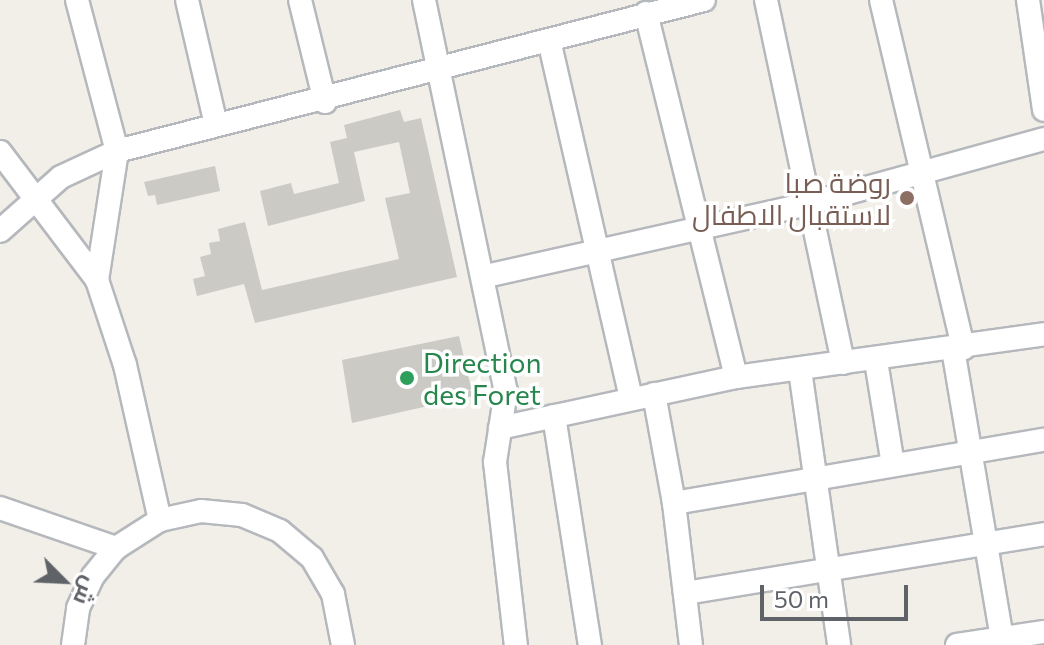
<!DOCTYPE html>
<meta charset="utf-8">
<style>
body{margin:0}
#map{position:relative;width:1044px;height:645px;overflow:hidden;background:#f1efe8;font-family:Commissioner,Cairo,sans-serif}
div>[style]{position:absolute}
.building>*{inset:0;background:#cccac5}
.roads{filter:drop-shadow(2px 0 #b5b8bc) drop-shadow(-2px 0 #b5b8bc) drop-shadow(0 2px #b5b8bc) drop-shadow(0 -2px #b5b8bc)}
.minor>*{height:22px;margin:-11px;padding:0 11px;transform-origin:11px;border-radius:11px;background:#fff}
.dots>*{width:22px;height:22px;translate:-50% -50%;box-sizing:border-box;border:4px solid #fff;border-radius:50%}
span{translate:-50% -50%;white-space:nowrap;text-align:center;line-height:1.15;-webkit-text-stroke:7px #fff;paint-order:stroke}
.education-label{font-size:28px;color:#785e54}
.right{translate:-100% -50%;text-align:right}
.leisure-label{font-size:28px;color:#27864d}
.left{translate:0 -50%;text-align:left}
.north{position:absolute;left:24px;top:541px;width:80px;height:80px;-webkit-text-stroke:6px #fff;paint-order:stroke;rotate:114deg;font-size:22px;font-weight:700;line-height:32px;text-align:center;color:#5f6368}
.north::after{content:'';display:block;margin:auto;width:28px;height:36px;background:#5f6368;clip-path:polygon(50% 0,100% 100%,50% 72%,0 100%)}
.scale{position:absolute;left:760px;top:585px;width:148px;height:36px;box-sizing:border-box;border:4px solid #5f6368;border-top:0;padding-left:10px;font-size:24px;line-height:28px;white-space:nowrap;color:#5f6368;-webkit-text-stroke:6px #fff;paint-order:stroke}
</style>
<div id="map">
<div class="building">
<div style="clip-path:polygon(400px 110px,404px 122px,421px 118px,457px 277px,255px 323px,244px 284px,197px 296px,193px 279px,205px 276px,200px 257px,211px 254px,209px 243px,220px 241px,218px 229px,245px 222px,262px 290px,399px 259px,385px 198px,410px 193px,399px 142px,354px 152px,365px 201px,268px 226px,260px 191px,291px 183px,294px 194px,339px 183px,330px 142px,347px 138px,344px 125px)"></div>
<div style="clip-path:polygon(215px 166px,220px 191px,157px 205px,155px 195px,148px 196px,144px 182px)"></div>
<div style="clip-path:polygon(459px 336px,473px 396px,352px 423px,342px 360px)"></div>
</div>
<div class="roads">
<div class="minor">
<div style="left:77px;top:0;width:156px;rotate:75.2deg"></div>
<div style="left:117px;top:151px;width:131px;rotate:98.8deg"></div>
<div style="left:187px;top:0;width:128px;rotate:76.9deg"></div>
<div style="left:300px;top:0;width:105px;rotate:76.2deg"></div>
<div style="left:424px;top:0;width:400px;rotate:78.2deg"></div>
<div style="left:506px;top:391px;width:72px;rotate:98.8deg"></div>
<div style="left:495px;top:462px;width:184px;rotate:83.5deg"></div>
<div style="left:766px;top:0;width:371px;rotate:78deg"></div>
<div style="left:881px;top:0;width:358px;rotate:76.7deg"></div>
<div style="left:1028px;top:0;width:111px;rotate:81.7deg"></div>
<div style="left:646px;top:13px;width:375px;rotate:76.1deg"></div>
<div style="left:549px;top:40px;width:368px;rotate:77.1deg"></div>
<div style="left:0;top:152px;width:161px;rotate:52.8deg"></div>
<div style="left:97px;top:280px;width:89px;rotate:71.8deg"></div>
<div style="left:125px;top:365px;width:159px;rotate:77.3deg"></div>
<div style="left:0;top:231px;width:81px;rotate:-41.5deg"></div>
<div style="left:61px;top:177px;width:62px;rotate:-24.9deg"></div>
<div style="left:117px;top:151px;width:606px;rotate:-14.43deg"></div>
<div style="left:486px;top:276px;width:330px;rotate:-12.6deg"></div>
<div style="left:808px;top:204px;width:245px;rotate:-15.4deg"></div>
<div style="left:953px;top:349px;width:293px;rotate:80.4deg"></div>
<div style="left:876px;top:361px;width:105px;rotate:80.7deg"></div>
<div style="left:800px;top:370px;width:278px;rotate:81.9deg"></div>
<div style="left:654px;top:394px;width:111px;rotate:79.6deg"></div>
<div style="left:674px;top:503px;width:375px;rotate:-9.7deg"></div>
<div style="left:554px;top:416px;width:232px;rotate:81.1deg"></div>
<div style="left:500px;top:428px;width:241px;rotate:-12.2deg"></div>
<div style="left:736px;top:377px;width:311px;rotate:-7.9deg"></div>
<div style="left:674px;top:503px;width:143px;rotate:83.2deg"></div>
<div style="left:0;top:508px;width:123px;rotate:19deg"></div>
<div style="left:685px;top:593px;width:364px;rotate:-9.3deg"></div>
<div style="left:73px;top:645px;width:37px;rotate:-82deg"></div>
<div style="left:78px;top:608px;width:35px;rotate:-65deg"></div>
<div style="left:93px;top:576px;width:36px;rotate:-51deg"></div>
<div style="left:116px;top:548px;width:52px;rotate:-32.5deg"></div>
<div style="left:160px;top:520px;width:42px;rotate:-12.4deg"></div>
<div style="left:201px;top:511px;width:41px;rotate:5.6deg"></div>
<div style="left:242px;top:515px;width:41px;rotate:22.8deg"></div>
<div style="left:280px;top:531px;width:42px;rotate:40.2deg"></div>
<div style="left:312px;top:558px;width:42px;rotate:59.7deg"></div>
<div style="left:333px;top:594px;width:52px;rotate:78.9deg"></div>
<div style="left:957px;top:645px;width:88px;rotate:-8.5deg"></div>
</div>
</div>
<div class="dots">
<div style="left:907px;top:198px;background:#8d6e63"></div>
<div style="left:407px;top:378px;background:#2e9e5b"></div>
</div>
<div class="education-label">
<span class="right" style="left:891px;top:198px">روضة صبا<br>لاستقبال الاطفال</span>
</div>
<div class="leisure-label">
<span class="left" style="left:423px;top:378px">Direction<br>des Foret</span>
</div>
<div class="north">ش</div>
<div class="scale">50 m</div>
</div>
